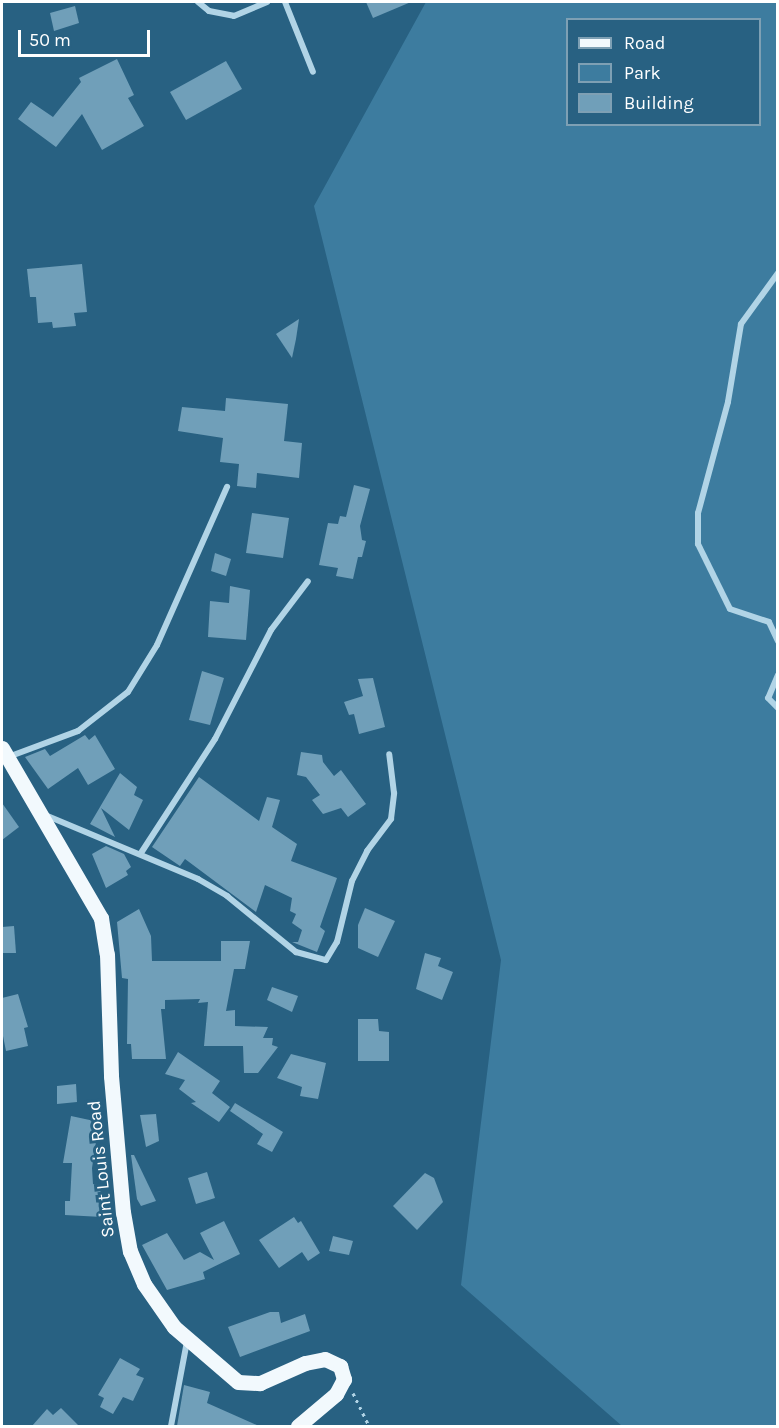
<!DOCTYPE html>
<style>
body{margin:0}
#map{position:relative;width:779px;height:1428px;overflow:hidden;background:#286182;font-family:Karla,sans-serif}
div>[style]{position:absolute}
.green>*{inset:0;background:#3d7c9f}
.building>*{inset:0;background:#709fb9}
.path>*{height:3px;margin-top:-1.5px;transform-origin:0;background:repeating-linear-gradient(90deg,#b1d4e6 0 3px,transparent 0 7.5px)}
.minor>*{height:6px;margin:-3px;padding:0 3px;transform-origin:3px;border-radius:3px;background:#b1d4e6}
.primary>*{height:15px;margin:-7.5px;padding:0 7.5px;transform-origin:7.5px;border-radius:7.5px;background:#f2f9fd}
span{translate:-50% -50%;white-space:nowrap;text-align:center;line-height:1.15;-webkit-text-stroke:6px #286182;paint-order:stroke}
.street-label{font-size:18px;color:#fff}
.frame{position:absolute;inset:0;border:3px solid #fff;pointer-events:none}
.legend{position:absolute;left:566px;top:18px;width:195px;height:108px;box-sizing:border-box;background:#286182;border:2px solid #7ea0b4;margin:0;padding:8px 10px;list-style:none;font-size:18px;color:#fff}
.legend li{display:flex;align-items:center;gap:12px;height:30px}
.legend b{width:30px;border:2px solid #7ea0b4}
.scale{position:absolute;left:18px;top:30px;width:132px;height:27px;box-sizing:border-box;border:3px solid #fff;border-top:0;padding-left:8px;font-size:18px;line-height:21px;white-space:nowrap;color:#fff;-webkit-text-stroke:4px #286182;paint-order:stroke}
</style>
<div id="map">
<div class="green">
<div style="clip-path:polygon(evenodd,426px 2px,777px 2px,777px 1426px,622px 1426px,461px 1285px,501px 960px,314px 206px,426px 2px,568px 20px,760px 20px,760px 124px,568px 124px,568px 20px)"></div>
</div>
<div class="building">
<div style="clip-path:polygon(366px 2px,411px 2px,373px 18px)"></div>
<div style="clip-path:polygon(75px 6px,79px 23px,54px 31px,50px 13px)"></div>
<div style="clip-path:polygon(117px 59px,134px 95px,128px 98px,144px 126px,102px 150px,82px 114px,56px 147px,18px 119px,31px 102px,53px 117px,81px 82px,79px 78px)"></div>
<div style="clip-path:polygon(226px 61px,242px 89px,186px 120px,170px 92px)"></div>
<div style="clip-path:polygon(82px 264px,87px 312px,74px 313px,76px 326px,53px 328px,52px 322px,38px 323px,36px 297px,30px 297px,27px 269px)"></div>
<div style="clip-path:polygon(299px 319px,296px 339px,292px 358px,276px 334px)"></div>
<div style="clip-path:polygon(226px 398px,288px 404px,284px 441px,302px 443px,299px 478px,257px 473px,256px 488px,237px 486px,239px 464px,220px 462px,223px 438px,178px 431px,182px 407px,225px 411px)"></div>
<div style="clip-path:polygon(354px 485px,370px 489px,360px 526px,362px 540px,366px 541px,362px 557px,358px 557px,353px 579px,336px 576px,338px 568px,319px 565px,328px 523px,338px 524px,340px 516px,346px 517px)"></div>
<div style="clip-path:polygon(252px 513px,289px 518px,283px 558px,246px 553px)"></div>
<div style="clip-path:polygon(215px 553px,231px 559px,226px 576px,211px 571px)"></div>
<div style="clip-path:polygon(230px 586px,250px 590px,246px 640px,208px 637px,210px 601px,229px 603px)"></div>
<div style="clip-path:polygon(202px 671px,224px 678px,210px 725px,189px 720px)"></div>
<div style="clip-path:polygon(373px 678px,385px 727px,359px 734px,354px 714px,349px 715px,344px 702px,363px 696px,358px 679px)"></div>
<div style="clip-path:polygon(85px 735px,89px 740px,95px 735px,115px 769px,88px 785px,78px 768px,48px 789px,25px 757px,45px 749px,50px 756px)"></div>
<div style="clip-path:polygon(301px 752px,322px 755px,323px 762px,334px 776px,341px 770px,366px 804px,348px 817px,341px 808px,323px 814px,312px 800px,320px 795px,306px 777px,297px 775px)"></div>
<div style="clip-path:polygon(120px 773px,137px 787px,134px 795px,143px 800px,129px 830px,101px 808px,115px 837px,90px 824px)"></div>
<div style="clip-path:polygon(199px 777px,259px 821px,267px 797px,280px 800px,272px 827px,297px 844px,291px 861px,337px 878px,320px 927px,325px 931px,317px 952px,292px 942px,298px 942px,302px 930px,292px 923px,296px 914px,290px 911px,292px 898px,265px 885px,256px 912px,185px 859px,180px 866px,152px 847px)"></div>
<div style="clip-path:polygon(2px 803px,19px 827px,2px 840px)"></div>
<div style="clip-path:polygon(106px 846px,124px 854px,131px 867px,126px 871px,128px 875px,106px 888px,92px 854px)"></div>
<div style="clip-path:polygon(365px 908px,395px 921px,378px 957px,358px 948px,358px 925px)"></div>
<div style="clip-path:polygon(139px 909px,151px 936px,152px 961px,221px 961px,221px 941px,250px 941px,245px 969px,234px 969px,226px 1011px,235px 1010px,235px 1026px,268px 1027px,263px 1038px,273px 1038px,272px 1045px,278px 1047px,258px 1073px,244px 1073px,243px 1046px,204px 1046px,208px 1002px,198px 1003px,200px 999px,165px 1000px,165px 1009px,161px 1009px,166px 1059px,132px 1059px,131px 1044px,127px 1044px,128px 979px,122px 978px,117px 922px)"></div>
<div style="clip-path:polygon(14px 926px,16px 953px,2px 953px,2px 927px)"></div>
<div style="clip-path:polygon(425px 953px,441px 958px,438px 966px,453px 972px,442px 1000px,416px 989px)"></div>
<div style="clip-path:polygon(272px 987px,298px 996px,292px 1012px,267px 1000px)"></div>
<div style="clip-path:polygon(18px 994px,28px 1027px,24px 1028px,28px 1046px,6px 1051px,2px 1031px,2px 998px)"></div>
<div style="clip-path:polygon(358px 1019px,378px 1019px,379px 1031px,389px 1032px,389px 1061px,358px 1061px)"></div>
<div style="clip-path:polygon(178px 1052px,220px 1081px,212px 1093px,230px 1107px,219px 1122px,191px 1103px,196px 1102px,179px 1089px,185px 1080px,165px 1074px)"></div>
<div style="clip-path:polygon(291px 1054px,326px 1063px,318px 1099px,300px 1096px,302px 1087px,277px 1078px)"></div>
<div style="clip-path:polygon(76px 1084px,77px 1102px,57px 1104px,57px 1086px)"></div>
<div style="clip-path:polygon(235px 1103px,283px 1132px,272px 1152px,257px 1144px,263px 1134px,230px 1111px)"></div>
<div style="clip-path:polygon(156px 1114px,159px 1141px,146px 1147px,140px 1115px)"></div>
<div style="clip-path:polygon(71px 1116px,99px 1122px,92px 1168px,93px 1184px,100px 1185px,102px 1217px,65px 1215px,65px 1201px,70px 1201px,72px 1163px,63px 1163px)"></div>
<div style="clip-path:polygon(131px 1155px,134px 1155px,156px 1201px,141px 1206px,137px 1199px)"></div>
<div style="clip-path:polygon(207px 1172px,215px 1198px,196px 1204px,188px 1178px)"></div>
<div style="clip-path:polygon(425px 1173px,434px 1178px,443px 1202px,417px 1230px,393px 1206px)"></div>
<div style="clip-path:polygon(294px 1217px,298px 1223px,301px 1221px,320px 1253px,308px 1261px,302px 1252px,279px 1268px,259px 1240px)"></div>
<div style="clip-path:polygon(224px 1221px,240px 1254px,203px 1272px,205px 1279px,167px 1290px,142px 1245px,167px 1233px,184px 1260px,200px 1252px,214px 1260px,200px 1233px)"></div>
<div style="clip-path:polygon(333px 1236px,353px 1241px,349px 1255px,329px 1251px)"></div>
<div style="clip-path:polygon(270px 1312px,279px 1312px,281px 1323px,305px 1314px,310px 1331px,240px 1357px,228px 1327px)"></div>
<div style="clip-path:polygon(120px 1358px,140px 1369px,136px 1375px,144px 1378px,133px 1401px,123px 1397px,113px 1414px,100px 1407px,104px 1398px,98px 1395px)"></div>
<div style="clip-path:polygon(184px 1385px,210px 1392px,207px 1403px,259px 1426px,177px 1426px)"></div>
<div style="clip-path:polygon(61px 1408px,79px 1426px,32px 1426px,47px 1409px,53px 1415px)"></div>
</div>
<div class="path">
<div style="left:353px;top:1393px;width:37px;rotate:64deg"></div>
</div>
<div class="minor">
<div style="left:198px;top:2px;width:14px;rotate:39deg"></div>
<div style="left:209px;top:11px;width:25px;rotate:11deg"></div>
<div style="left:234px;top:16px;width:36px;rotate:-23deg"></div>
<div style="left:285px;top:2px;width:75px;rotate:68.2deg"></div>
<div style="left:778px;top:273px;width:63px;rotate:126deg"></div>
<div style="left:741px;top:324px;width:79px;rotate:99.5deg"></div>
<div style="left:728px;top:402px;width:115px;rotate:105.1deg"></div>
<div style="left:698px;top:513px;width:31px;rotate:90deg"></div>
<div style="left:698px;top:544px;width:72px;rotate:63.8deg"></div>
<div style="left:730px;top:609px;width:41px;rotate:18.4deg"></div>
<div style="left:769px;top:622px;width:21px;rotate:65deg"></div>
<div style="left:778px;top:675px;width:25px;rotate:113deg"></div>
<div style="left:768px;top:698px;width:14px;rotate:45deg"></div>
<div style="left:8px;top:757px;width:75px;rotate:-20.4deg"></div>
<div style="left:78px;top:731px;width:63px;rotate:-38deg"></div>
<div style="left:128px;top:692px;width:55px;rotate:-58.3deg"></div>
<div style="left:157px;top:645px;width:173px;rotate:-66.1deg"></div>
<div style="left:45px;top:815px;width:166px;rotate:22.7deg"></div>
<div style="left:198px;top:879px;width:34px;rotate:30deg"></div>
<div style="left:227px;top:896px;width:89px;rotate:39.1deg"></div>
<div style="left:296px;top:952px;width:31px;rotate:15deg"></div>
<div style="left:326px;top:960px;width:21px;rotate:-59deg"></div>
<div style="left:337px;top:942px;width:63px;rotate:-76.2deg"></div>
<div style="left:352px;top:881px;width:34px;rotate:-63deg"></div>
<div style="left:367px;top:851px;width:40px;rotate:-53deg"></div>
<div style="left:391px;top:819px;width:26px;rotate:-83deg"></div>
<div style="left:394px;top:793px;width:39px;rotate:-97deg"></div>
<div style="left:141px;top:853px;width:136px;rotate:-57deg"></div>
<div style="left:215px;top:739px;width:123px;rotate:-62.8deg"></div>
<div style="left:271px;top:630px;width:61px;rotate:-52.9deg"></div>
<div style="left:171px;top:1426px;width:86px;rotate:-79.3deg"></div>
</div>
<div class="primary">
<div style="left:2px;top:748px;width:197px;rotate:59.8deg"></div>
<div style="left:101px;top:918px;width:36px;rotate:81deg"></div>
<div style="left:107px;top:954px;width:122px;rotate:88.1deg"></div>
<div style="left:111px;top:1076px;width:137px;rotate:85deg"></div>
<div style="left:123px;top:1212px;width:40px;rotate:80deg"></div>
<div style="left:130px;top:1251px;width:36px;rotate:67deg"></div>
<div style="left:144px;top:1284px;width:52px;rotate:55.1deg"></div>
<div style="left:174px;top:1327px;width:84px;rotate:40.7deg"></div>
<div style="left:238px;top:1382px;width:22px;rotate:3deg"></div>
<div style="left:260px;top:1383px;width:49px;rotate:-24deg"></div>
<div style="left:305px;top:1363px;width:20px;rotate:-11deg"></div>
<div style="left:325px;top:1359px;width:17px;rotate:25deg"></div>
<div style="left:340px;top:1366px;width:14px;rotate:73deg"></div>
<div style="left:344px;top:1379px;width:17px;rotate:118deg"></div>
<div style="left:336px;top:1394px;width:50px;rotate:139.9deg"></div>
</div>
<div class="street-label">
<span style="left:101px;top:1169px;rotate:-96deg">Saint Louis Road</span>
</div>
<div class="frame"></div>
<ul class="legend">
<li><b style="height:8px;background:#f2f9fd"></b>Road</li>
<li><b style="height:16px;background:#3d7c9f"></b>Park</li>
<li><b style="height:16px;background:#709fb9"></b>Building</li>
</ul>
<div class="scale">50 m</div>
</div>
